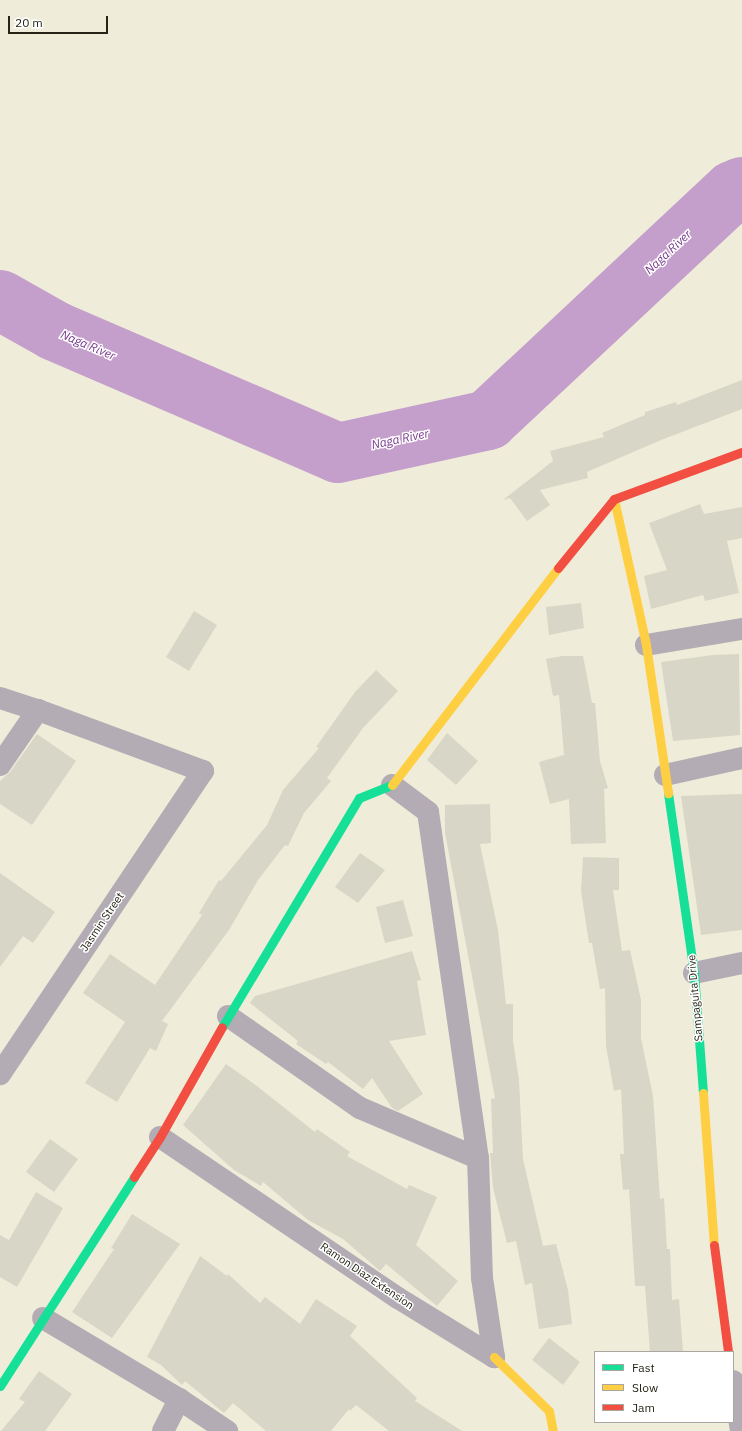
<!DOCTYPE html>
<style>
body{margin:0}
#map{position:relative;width:742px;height:1431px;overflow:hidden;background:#efedd9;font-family:"IBM Plex Sans",sans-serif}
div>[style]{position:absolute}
.river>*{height:60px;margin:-30px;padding:0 30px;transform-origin:30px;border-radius:30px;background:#c49fcb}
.building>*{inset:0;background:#d8d6c6}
.street>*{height:22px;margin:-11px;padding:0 11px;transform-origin:11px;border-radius:11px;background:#b4acb4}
.fast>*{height:9px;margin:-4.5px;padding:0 4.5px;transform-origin:4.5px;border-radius:4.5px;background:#16e098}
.slow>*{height:9px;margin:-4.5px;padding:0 4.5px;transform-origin:4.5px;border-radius:4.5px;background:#ffcf43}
.jam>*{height:9px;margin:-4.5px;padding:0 4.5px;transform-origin:4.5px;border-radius:4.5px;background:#f24e42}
span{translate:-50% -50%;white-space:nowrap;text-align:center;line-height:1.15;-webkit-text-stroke:3px #fff;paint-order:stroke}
.street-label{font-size:11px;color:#252416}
.water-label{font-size:12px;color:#74358b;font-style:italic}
.legend{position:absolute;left:594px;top:1351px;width:140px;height:72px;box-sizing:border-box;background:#fff;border:1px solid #a8a7a2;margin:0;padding:5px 7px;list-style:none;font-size:12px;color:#252416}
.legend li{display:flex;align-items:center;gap:8px;height:20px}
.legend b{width:20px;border:1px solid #a8a7a2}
.scale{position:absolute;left:8px;top:16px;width:100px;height:18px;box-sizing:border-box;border:2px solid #252416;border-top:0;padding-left:5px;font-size:12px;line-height:14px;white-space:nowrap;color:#252416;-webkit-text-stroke:3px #fff;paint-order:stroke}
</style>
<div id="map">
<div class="river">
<div style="left:0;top:300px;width:63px;rotate:29.4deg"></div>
<div style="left:55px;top:331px;width:308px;rotate:23.3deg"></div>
<div style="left:338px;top:453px;width:154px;rotate:-12.4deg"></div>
<div style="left:488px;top:420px;width:335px;rotate:-43.1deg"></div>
<div style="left:733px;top:191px;width:10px;rotate:-24deg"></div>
</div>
<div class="building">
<div style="clip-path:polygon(742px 380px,742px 409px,661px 440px,587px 472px,588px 478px,540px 490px,550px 505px,527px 521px,510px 498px,503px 500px,553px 461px,550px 451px,604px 437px,602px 433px,645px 415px,645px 412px,676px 402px,677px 405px)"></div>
<div style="clip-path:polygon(700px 504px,704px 514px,742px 507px,742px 538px,727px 541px,739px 593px,705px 601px,703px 595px,651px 609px,644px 576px,667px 570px,649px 523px)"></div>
<div style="clip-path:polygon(581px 603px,584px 628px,549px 635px,546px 607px)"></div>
<div style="clip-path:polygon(194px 611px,217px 625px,189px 671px,166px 657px)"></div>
<div style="clip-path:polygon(739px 654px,740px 735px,673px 741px,661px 662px,713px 655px)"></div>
<div style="clip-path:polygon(562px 656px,583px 656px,592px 703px,595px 703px,600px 761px,608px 788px,604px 789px,606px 843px,571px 844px,569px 799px,550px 804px,539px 762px,564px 755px,559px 695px,553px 696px,546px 659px)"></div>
<div style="clip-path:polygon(376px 670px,398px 691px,363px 728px,327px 778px,331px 781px,304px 813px,288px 846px,285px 845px,258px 880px,229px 930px,162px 1021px,168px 1024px,156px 1051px,150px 1048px,117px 1102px,85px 1083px,125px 1022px,83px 993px,110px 954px,155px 985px,202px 915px,199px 913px,219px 880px,221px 881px,267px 825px,283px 790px,319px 748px,316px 747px,355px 692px)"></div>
<div style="clip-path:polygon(447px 733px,478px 761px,456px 785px,427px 760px)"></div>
<div style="clip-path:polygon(37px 734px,76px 761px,32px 825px,0 804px,0 781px,10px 772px)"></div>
<div style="clip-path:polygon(742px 794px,742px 930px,701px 935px,681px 796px)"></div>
<div style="clip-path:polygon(490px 804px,491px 843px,480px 844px,498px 930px,506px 1004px,513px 1004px,513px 1041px,519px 1080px,523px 1159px,543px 1246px,556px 1244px,568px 1290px,572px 1324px,539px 1329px,532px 1283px,525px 1285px,516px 1241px,507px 1243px,493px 1188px,490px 1153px,493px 1153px,491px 1099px,495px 1098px,445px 833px,445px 805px)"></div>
<div style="clip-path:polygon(360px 853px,385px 870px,358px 903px,335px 887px)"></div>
<div style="clip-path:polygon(583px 857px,619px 858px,619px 890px,613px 890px,622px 951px,630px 950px,641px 1000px,641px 1038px,653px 1096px,660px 1199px,664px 1198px,667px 1249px,670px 1249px,672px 1300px,679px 1299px,683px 1352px,650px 1352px,645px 1286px,635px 1286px,629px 1189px,623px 1190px,620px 1154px,624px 1154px,621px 1089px,614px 1091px,606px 1046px,605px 988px,600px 989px,592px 943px,589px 943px,581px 891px)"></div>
<div style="clip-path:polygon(0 873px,55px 912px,33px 943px,23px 936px,0 967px)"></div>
<div style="clip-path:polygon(403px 900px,413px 936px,385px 943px,376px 907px)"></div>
<div style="clip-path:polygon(412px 951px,421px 980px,417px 981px,426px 1035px,389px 1041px,423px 1094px,398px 1111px,392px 1108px,372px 1078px,363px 1089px,328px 1062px,326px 1064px,296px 1044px,298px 1041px,250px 1003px,255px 996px)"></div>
<div style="clip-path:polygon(226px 1064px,253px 1083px,315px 1132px,317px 1129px,350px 1152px,347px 1156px,407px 1189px,409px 1185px,437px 1197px,416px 1245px,458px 1281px,437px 1306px,386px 1264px,380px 1271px,343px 1239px,308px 1220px,263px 1182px,261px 1186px,234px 1170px,183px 1125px)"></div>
<div style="clip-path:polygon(50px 1139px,78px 1159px,54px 1192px,26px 1172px)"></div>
<div style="clip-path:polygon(36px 1192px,63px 1208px,17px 1287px,0 1277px,0 1235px,9px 1240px)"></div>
<div style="clip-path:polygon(132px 1214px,180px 1244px,112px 1338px,72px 1312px,114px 1249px,111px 1248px)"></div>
<div style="clip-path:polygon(200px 1256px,227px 1276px,228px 1274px,260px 1303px,265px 1297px,300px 1324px,316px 1299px,357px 1326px,350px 1336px,417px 1398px,415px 1401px,462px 1431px,389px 1431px,356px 1405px,350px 1411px,349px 1409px,331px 1431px,266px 1431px,233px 1403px,224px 1413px,185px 1381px,182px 1385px,161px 1365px,147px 1357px)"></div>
<div style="clip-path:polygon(549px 1338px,580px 1362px,563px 1385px,532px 1360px)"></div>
<div style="clip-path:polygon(39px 1371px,72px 1394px,45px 1431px,1px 1431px,25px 1402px,19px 1399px)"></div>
</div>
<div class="street">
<div style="left:646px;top:645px;width:97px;rotate:-9.5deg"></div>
<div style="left:0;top:698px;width:40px;rotate:18deg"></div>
<div style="left:38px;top:710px;width:176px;rotate:20.3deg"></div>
<div style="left:203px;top:771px;width:365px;rotate:123.8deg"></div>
<div style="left:0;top:765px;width:67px;rotate:-55.4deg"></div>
<div style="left:665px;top:775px;width:79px;rotate:-12.4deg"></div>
<div style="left:392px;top:785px;width:45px;rotate:36.9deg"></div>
<div style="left:428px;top:812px;width:350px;rotate:81.8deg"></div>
<div style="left:478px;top:1158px;width:120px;rotate:88.1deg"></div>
<div style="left:482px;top:1278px;width:80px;rotate:81.4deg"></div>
<div style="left:694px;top:973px;width:49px;rotate:-11.8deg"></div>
<div style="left:228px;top:1016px;width:161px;rotate:34.9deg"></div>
<div style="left:360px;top:1108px;width:128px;rotate:23deg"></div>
<div style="left:160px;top:1137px;width:287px;rotate:34.1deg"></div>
<div style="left:398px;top:1298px;width:113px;rotate:31.6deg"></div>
<div style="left:43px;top:1318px;width:158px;rotate:30.8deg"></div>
<div style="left:179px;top:1399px;width:58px;rotate:33.7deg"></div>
<div style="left:733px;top:1381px;width:51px;rotate:80.9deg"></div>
<div style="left:163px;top:1431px;width:36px;rotate:-63deg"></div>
</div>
<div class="fast">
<div style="left:668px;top:793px;width:182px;rotate:81.8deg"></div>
<div style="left:694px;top:973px;width:120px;rotate:85.7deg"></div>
<div style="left:222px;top:1027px;width:267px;rotate:-59.1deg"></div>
<div style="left:359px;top:798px;width:35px;rotate:-22deg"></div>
<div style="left:0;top:1386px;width:248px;rotate:-57.3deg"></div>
</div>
<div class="slow">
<div style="left:614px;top:499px;width:149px;rotate:77.6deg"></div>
<div style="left:646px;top:645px;width:150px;rotate:81.5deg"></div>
<div style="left:392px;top:785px;width:273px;rotate:-52.6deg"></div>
<div style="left:703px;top:1093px;width:152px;rotate:85.9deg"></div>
<div style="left:494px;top:1357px;width:77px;rotate:44.5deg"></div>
<div style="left:549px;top:1411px;width:20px;rotate:79deg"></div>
</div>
<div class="jam">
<div style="left:558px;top:568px;width:89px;rotate:-50.9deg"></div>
<div style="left:614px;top:499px;width:136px;rotate:-20.2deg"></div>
<div style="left:134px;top:1177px;width:48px;rotate:-57deg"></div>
<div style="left:160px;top:1137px;width:126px;rotate:-60.6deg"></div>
<div style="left:714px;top:1245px;width:108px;rotate:82.5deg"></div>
</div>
<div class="street-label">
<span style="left:102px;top:922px;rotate:-56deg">Jasmin Street</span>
<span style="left:695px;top:998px;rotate:-95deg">Sampaguita Drive</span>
<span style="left:367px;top:1276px;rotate:34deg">Ramon Diaz Extension</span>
</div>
<div class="water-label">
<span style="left:668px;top:252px;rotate:-43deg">Naga River</span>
<span style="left:88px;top:345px;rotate:23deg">Naga River</span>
<span style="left:400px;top:439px;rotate:-12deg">Naga River</span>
</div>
<ul class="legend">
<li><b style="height:5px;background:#16e098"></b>Fast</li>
<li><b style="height:5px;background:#ffcf43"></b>Slow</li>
<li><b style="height:5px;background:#f24e42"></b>Jam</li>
</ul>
<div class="scale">20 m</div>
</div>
